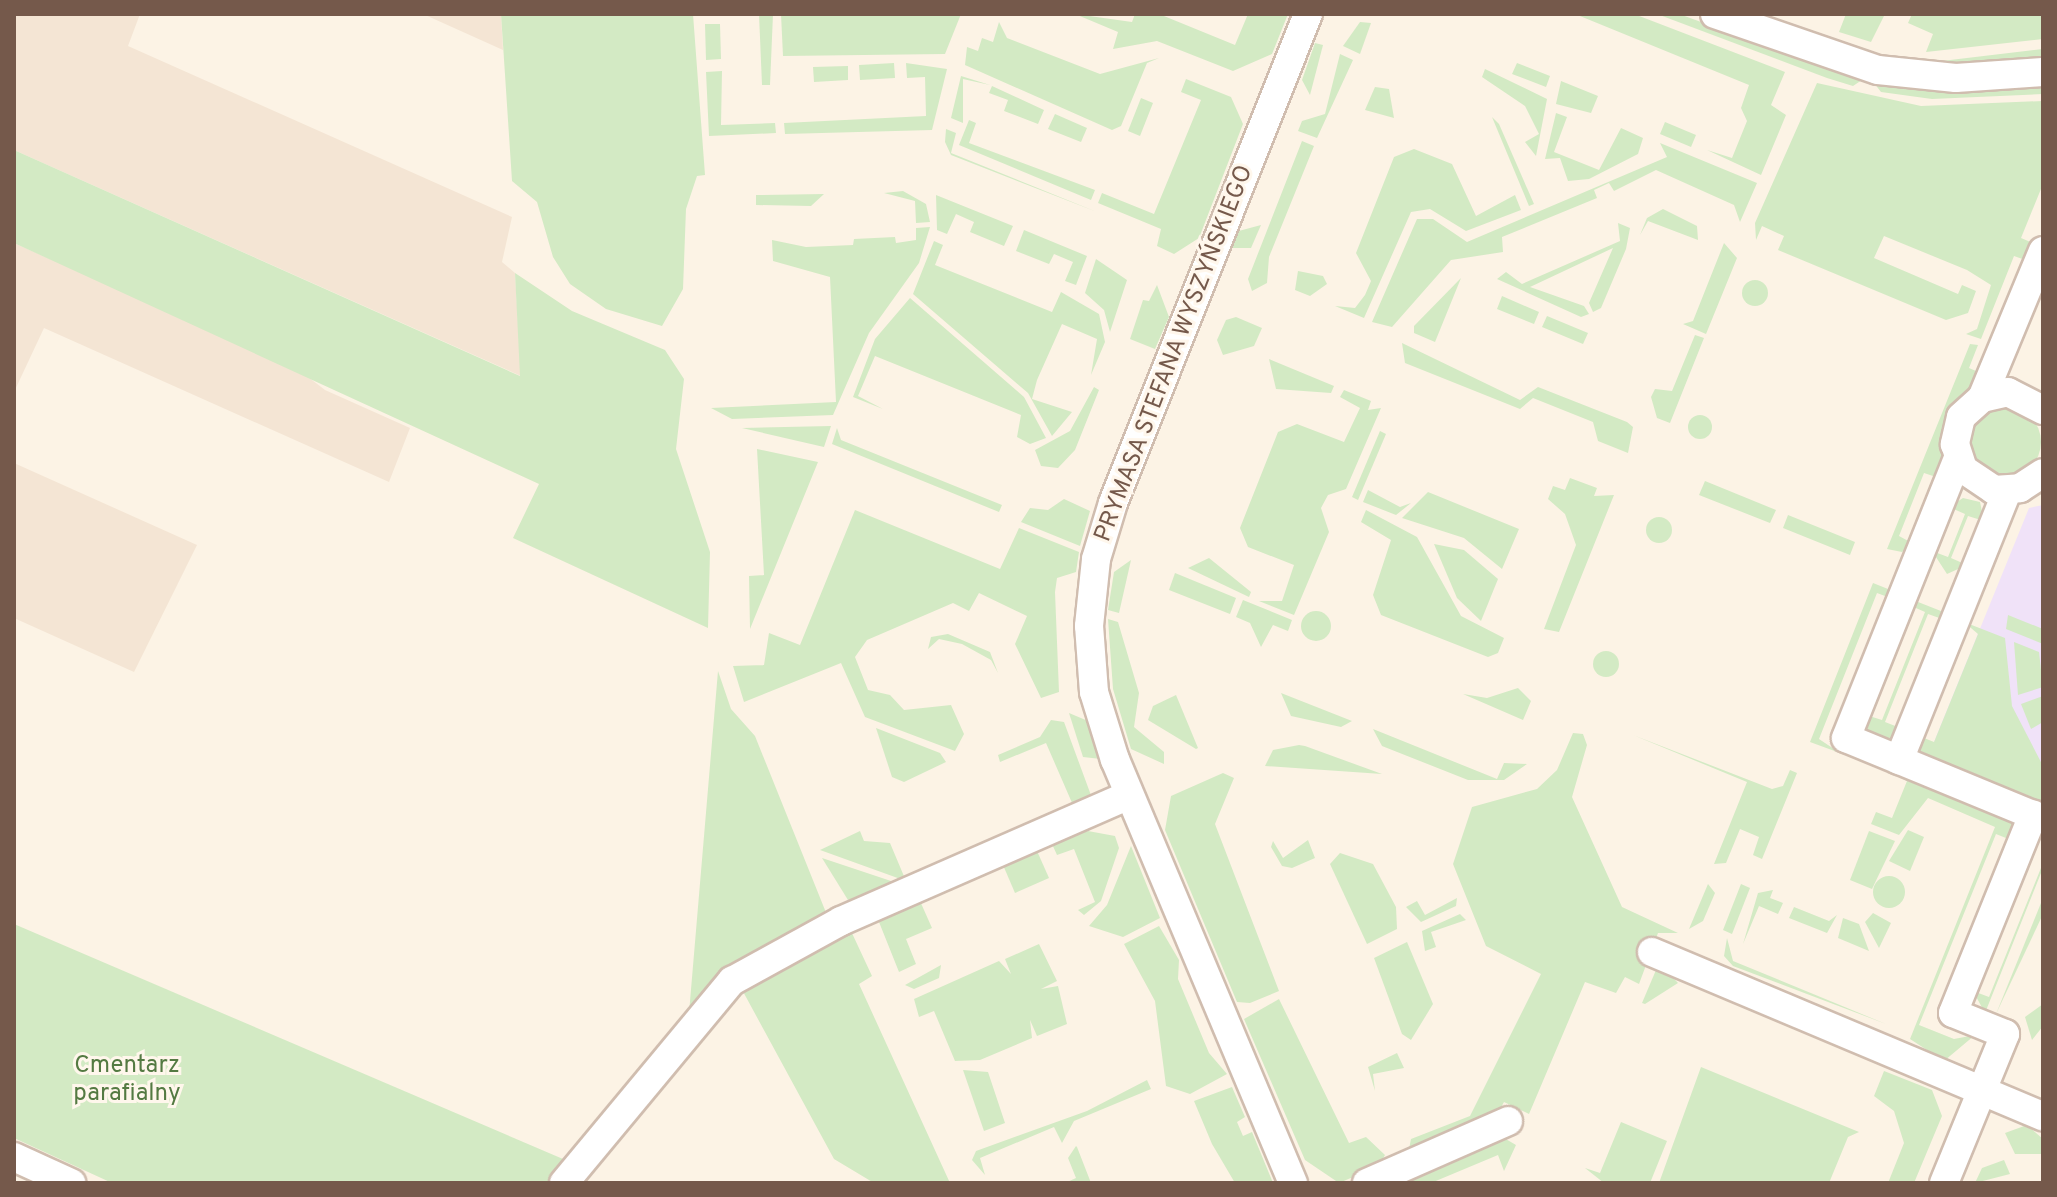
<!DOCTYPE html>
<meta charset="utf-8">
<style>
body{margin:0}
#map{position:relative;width:2057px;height:1197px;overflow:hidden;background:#fcf3e5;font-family:Overpass,sans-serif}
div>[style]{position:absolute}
.residential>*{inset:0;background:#f4e5d4}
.education>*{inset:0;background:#f0e2f8}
.green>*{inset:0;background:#d3eac4}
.round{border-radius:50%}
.roads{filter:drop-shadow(2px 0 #d0bdaf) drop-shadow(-2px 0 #d0bdaf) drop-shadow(0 2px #d0bdaf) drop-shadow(0 -2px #d0bdaf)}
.minor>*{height:28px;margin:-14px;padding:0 14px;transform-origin:14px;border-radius:14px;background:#fff}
span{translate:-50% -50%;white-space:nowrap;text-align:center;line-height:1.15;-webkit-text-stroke:6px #fff7ec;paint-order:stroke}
.street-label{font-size:24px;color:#75594b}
.park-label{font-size:24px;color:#547a42}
.frame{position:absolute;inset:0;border:16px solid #75594b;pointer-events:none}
</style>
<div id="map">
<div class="residential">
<div style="clip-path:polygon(14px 14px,140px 14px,128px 46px,512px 217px,502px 262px,515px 273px,521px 376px,14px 150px)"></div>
<div style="clip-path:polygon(423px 14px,501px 14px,503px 50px)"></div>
<div style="clip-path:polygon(14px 243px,295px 367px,325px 390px,410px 428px,389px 482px,44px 328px,14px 392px)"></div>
<div style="clip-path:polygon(14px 463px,197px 545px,134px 672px,14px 618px)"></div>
</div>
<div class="education">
<div style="clip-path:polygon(2043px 505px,2043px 807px,1934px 742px,2029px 508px)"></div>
</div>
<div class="green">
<div style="clip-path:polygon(501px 14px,693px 14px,705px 175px,697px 176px,686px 209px,683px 289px,662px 326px,606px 309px,570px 284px,553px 257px,537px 202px,512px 181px)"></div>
<div style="clip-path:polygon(759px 14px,773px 14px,770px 85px,762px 85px)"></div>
<div style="clip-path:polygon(781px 14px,961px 14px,945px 54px,783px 56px)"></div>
<div style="clip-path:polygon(1075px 14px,1132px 22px,1135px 14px,1159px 14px,1235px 45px,1248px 14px,1288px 14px,1272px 54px,1233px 71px,1157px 41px,1113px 49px,1118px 32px)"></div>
<div style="clip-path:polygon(1575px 14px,1634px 14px,1785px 72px,1771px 105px,1786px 115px,1761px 175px,1707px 150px,1732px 158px,1747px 121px,1741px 108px,1749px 85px)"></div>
<div style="clip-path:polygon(1657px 14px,1679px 14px,1862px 80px,1853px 86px,1827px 78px)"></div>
<div style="clip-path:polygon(1846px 14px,1885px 14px,1871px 42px,1839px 32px)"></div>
<div style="clip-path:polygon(1912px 14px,2043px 14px,2043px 39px,1926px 52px,1933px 34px,1908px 23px)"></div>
<div style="clip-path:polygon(999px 22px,1007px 38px,1100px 74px,1159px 58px,1147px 63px,1121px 126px,1112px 130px,965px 65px,967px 47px,978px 51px,982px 38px,993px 42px)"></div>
<div style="clip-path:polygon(1360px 22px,1371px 23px,1360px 54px,1343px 46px)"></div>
<div style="clip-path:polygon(705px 24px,720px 24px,721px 59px,706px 60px)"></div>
<div style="clip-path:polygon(1315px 43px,1323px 45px,1310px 95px,1302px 80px)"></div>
<div style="clip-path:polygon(2043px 49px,2043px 58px,2020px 61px,1925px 63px)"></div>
<div style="clip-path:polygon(1340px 54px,1353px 60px,1317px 138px,1298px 131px,1302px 121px,1325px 114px)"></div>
<div style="clip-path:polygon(894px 63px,895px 78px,860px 80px,859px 65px)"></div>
<div style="clip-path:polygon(906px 63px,947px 69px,932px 130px,785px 134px,784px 123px,926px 116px,925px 77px,907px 78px)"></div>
<div style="clip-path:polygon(1517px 63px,1550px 76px,1546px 87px,1512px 74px)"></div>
<div style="clip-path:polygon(848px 66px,848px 80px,814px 82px,813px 67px)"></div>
<div style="clip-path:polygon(1485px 69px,1547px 99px,1536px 156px,1525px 142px,1539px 134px,1525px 106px,1482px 77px)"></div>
<div style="clip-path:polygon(722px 71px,721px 125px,775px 123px,776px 133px,709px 136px,706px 72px)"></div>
<div style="clip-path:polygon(961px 76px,990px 85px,963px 79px,963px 123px,951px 118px)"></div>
<div style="clip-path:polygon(1186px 79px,1231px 97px,1243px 124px,1199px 238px,1174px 254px,1157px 246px,1161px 229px,1098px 203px,1102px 193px,1154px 214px,1201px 100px,1181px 92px)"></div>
<div style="clip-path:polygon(1561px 81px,1598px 96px,1591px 113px,1556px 104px)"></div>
<div style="clip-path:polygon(1817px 83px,1921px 106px,2043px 101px,2043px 184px,2021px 238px,2035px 244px,2028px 261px,2014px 256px,1981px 339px,1966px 334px,1977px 329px,1991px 285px,1967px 270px,1884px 236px,1874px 258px,1958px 294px,1962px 285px,1976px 291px,1968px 313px,1946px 320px,1778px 250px,1784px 236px,1762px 226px,1756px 240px,1755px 223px)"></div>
<div style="clip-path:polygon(1874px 83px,1969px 93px,2043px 87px,2043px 94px,1932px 99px,1881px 92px)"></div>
<div style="clip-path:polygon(992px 86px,1044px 110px,1038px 124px,1004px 111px,1008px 100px,989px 93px)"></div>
<div style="clip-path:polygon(1375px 87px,1389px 89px,1394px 118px,1365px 110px)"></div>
<div style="clip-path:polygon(1141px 98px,1153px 103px,1140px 136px,1128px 131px)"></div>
<div style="clip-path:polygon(1556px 113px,1567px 117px,1554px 152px,1599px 170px,1621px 128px,1643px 138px,1638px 154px,1589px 179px,1568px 181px,1560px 158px,1545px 159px)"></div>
<div style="clip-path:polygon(1055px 114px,1087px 128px,1081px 142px,1048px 129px)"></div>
<div style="clip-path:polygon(1492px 117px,1499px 124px,1534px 204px,1529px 206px)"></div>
<div style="clip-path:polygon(969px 120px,976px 123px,969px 143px,1095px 190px,1091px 200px,959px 145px)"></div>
<div style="clip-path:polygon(1665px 122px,1696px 135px,1691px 147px,1660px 134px)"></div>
<div style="clip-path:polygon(946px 129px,956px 133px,951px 153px,1097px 212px,951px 155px,945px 142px)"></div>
<div style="clip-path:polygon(1302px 141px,1314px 146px,1269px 257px,1267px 283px,1252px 291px,1248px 279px)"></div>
<div style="clip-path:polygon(1660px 143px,1757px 183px,1740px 222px,1734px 205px,1656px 170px,1614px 191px,1609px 183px,1594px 190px,1597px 198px,1502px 237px,1503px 252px,1451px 260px,1392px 327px,1372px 322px,1417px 219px,1433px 219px,1467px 242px,1667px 157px)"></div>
<div style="clip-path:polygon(1414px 149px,1452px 164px,1476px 216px,1515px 195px,1521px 210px,1466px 231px,1430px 209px,1411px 212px,1364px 318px,1335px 306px,1355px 308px,1365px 295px,1371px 281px,1356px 253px,1394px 157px)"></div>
<div style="clip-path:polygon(14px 150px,520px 376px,515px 273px,572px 311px,665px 350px,684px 379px,676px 449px,710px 552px,708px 628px,513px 538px,539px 484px,14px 243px)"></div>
<div style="clip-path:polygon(903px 191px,926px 204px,930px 222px,916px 223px,915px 201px,884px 193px)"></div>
<div style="clip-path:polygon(824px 194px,811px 206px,756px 205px,756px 195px)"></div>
<div style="clip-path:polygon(936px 195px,1013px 226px,1004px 246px,970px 232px,974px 222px,956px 214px,947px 234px,937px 230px)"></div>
<div style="clip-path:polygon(1663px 209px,1697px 226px,1698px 240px,1648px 221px,1640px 235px,1647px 218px)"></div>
<div style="clip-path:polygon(1618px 223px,1630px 228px,1626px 249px,1601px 308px,1593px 312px,1589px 303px,1613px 248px,1530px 287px,1584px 306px,1589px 314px,1581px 317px,1497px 279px,1506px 272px,1522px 284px,1620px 241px)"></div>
<div style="clip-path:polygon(1261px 225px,1251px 248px,1229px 248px,1235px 232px)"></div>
<div style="clip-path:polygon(930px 227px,919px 263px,869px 333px,833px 415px,732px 419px,711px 408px,836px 402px,830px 277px,773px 261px,772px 240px,806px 247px,853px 245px,854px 239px,895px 237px,896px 243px,916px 240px,916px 228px)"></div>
<div style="clip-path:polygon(1024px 230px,1087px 256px,1076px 285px,1065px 281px,1073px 262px,1054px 254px,1049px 264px,1016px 251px)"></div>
<div style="clip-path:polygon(934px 241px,943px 245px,935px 265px,1052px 312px,1061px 292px,1099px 314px,1105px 342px,1091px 375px,1097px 339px,1062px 324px,1037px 380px,1032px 399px,1072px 412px,1052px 436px,1028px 393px,913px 294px)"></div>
<div style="clip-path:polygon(1724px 243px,1737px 258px,1706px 334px,1683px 324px,1693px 321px)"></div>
<div style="clip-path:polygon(1096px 259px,1127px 280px,1110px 332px,1104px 310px,1085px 293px)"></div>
<div style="clip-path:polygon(1298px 271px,1323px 276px,1327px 284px,1310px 296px,1295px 290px)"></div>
<div style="clip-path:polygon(1461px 278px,1435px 342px,1414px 333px,1414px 326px)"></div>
<div class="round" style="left:1742px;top:280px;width:26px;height:26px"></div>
<div style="clip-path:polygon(1157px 285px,1169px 317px,1155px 349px,1130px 339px,1143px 300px,1149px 301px)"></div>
<div style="clip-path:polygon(1502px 296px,1539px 312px,1534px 324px,1497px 309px)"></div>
<div style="clip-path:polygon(910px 298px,1024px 397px,1046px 438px,1030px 444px,1017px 437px,1021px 415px,875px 356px,858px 396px,883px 409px,853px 397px,875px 339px)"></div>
<div style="clip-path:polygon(1547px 316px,1588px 333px,1583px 344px,1542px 327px)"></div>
<div style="clip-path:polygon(1236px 317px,1262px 328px,1254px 346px,1223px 355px,1217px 340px,1226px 320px)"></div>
<div style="clip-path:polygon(1695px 335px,1704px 338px,1670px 423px,1657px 418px,1651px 397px,1655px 389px,1672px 391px)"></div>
<div style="clip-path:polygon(1402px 343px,1520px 400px,1538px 387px,1627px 422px,1633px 427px,1628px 453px,1598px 441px,1593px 422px,1533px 398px,1520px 409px,1405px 363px)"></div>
<div style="clip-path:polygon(1970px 344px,1978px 345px,1969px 368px,1983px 374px,1944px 449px,1939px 478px,1924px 473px,1899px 536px,1912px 543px,1902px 552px,1887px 549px)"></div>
<div style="clip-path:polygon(1269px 359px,1334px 386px,1331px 393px,1276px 389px)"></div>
<div style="clip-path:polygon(1094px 387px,1099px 390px,1075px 450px,1058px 468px,1041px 466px,1035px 450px,1070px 431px)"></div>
<div style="clip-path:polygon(1344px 390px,1371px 401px,1368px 410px,1381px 408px,1346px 489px,1328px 495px,1321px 508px,1329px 532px,1294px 615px,1259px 601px,1282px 601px,1294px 565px,1248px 547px,1240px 528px,1278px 432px,1297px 424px,1344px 442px,1360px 408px,1340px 397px)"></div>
<div class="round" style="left:1969px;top:406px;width:72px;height:72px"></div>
<div class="round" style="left:1688px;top:415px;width:24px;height:24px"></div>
<div style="clip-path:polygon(831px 426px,824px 447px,742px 428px)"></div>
<div style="clip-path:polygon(837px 428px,841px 440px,1002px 505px,999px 512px,832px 444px)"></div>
<div style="clip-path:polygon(1380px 431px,1386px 434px,1358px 500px,1352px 497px)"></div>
<div style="clip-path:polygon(757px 449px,818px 462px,750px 629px,749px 576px,764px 575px)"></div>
<div style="clip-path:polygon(1570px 478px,1597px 488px,1594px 496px,1614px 495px,1559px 632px,1544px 629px,1576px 545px,1565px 514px,1548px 499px,1553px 486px,1565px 490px)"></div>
<div style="clip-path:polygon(1705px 481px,1776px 510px,1770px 523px,1699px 495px)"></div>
<div style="clip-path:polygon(1368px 490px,1400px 507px,1411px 503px,1396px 515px,1363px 502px)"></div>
<div style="clip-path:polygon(1428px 492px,1519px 529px,1502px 569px,1464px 538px,1402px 518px)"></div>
<div style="clip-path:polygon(1963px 498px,1980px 502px,1984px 521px,1968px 516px,1951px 558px,1967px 565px,1947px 574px,1932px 551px,1948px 557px,1965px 514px,1949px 507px)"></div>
<div style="clip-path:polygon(1064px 499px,1090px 511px,1080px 546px,1021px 522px,1030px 508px,1048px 510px)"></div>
<div style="clip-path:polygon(855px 510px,1000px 569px,1019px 528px,1079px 552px,1076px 572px,1057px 578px,1055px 592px,1059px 692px,1041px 698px,1015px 644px,1027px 616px,979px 593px,969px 611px,953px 603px,867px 640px,855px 657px,868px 690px,890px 695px,904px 710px,951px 705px,964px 734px,955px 751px,865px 717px,841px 663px,744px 702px,733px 666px,764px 665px,769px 633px,800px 645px)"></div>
<div style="clip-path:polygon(1366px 510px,1417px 537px,1461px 616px,1504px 638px,1498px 653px,1488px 657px,1381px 615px,1373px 595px,1391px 540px,1361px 522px)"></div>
<div style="clip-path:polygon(1788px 515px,1855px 542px,1850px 555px,1783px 528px)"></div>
<div class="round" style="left:1646px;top:517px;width:26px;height:26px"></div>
<div style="clip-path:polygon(1434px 544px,1464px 550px,1498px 579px,1481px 621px,1457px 598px)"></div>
<div style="clip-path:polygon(1209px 558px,1251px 592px,1249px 597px,1188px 568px)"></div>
<div style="clip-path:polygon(1131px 560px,1119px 613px,1108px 610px,1114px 572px)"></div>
<div style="clip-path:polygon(1175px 573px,1236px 598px,1230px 614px,1169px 590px)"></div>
<div style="clip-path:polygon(1873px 583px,1893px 591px,1893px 599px,1877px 593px,1819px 739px,1840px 753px,1810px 742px)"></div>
<div style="clip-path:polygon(1243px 600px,1292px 620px,1288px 631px,1273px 625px,1261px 647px,1250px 623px,1236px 617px)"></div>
<div style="clip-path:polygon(1913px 600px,1946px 613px,1945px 620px,1928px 614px,1885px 722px,1903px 729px,1888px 742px,1867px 733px,1865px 723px,1866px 715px,1882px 720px,1925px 612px,1909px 605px)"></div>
<div class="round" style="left:1301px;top:611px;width:30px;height:30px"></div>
<div style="clip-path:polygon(2008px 615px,2043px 629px,2043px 644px,2006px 629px)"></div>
<div style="clip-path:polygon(1108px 619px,1118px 622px,1139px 693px,1134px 727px,1164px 752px,1164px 764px,1131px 749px,1113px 689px)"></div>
<div style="clip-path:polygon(1964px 622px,2005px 638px,2012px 706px,2043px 766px,2043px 807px,1918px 750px,1919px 736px,1934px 742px,1978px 634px)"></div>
<div style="clip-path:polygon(948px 634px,990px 652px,998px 673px,991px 660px,962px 644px,939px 639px,928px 649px,931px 637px)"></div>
<div style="clip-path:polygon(2014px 642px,2039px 652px,2043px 687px,2018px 695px)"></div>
<div class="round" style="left:1593px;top:651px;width:26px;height:26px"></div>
<div style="clip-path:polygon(718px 671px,731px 709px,755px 736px,827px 915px,689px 1013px)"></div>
<div style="clip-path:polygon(1518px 688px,1531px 701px,1523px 720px,1463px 694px,1487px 698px)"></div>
<div style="clip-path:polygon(1281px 693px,1352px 721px,1341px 727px,1291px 716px)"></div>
<div style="clip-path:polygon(1176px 695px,1198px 748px,1196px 749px,1148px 720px,1153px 706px)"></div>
<div style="clip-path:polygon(2043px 696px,2043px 722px,2031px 729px,2021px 704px)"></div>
<div style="clip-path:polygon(1069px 713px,1088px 721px,1101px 759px,1083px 757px)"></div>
<div style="clip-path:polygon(1051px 720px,1064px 722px,1092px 798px,1076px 812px,1046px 743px,1000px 762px,998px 755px,1040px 737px)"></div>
<div style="clip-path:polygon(876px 728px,940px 753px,946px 762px,904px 782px,892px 777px)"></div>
<div style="clip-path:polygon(1373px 729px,1497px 779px,1504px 763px,1527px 764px,1504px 780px,1468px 780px,1382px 746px)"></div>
<div style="clip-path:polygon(1573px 733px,1583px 734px,1587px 745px,1572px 797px,1622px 907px,1678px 933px,1658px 933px,1639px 984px,1625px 977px,1616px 993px,1585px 982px,1529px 1114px,1504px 1102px,1498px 1113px,1409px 1149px,1411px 1139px,1470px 1116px,1541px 974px,1486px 946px,1453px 864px,1472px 807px,1537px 789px,1557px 770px)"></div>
<div style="clip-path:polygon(1633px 735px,1772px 789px,1783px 786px,1790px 770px,1797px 773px,1762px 859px,1753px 855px,1759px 837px,1740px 829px,1726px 863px,1714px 864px,1747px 782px)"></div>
<div style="clip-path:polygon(1299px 745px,1305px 746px,1382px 774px,1265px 766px,1273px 750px)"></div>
<div style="clip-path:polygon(1846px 751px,2013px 822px,2011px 840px,1996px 834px,1919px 1025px,1954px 1039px,1975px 1035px,1944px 1061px,1910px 1039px,1995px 827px,1928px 798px,1899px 835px,1871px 824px,1876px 812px,1892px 818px,1907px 781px)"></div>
<div style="clip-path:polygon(1223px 773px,1234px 778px,1215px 824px,1279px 991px,1250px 1003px,1237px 1002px,1165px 830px,1171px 796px)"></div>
<div style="clip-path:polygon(1908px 830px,1924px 837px,1910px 871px,1889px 861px)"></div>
<div style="clip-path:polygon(860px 831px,864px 841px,890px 843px,906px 881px,820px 850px)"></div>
<div style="clip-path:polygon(1088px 831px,1115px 836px,1119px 848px,1101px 901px,1084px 915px,1078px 910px,1095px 902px,1074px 849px,1057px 855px,1052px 844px)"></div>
<div style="clip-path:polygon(1869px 831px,1895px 841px,1872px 889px,1850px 880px)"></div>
<div style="clip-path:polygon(1308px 840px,1315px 858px,1292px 868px,1282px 866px,1271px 847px,1273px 841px,1283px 858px)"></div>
<div style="clip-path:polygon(1131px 846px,1160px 918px,1123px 937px,1089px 926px,1107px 905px)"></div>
<div style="clip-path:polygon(1037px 851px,1049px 878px,1015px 893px,1003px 865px)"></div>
<div style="clip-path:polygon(1340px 853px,1373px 864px,1396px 907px,1397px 929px,1367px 944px,1330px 864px)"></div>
<div style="clip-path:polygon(822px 858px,906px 886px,848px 900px)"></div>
<div style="clip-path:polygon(2043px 863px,2043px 868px,1985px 1013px,1973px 991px,1989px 997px)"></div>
<div class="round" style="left:1873px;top:876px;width:32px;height:32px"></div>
<div style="clip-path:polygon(1708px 884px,1715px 893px,1703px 921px,1689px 929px)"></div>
<div style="clip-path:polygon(1741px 884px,1750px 888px,1732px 934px,1723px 930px)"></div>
<div style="clip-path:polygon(1773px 890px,1770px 898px,1783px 903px,1778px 914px,1759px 906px,1743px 944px,1758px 893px)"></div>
<div style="clip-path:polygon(1457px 898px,1456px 906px,1421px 922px,1406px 907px,1417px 901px,1425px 915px)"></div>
<div style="clip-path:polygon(2043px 898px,2043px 914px,1996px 1014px)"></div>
<div style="clip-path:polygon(920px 901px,932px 928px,906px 939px,916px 964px,899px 972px,879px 922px)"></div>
<div style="clip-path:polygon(1794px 907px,1829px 921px,1837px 915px,1827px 933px,1789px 918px)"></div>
<div style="clip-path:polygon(1873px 913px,1891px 923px,1879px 948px,1865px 922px)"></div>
<div style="clip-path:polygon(1460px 914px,1466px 920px,1431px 932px,1436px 947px,1425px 951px,1422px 931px)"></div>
<div style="clip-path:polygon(1843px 918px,1859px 924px,1869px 951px,1838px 938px)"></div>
<div style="clip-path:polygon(14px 924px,563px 1159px,550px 1183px,112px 1183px,14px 1138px)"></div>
<div style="clip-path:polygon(1159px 926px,1179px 960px,1178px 979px,1209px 1053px,1227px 1074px,1190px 1094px,1166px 1086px,1155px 1001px,1124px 944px)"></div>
<div style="clip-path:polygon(851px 931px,872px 976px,859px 984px,950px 1183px,874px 1183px,834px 1159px,740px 986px)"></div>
<div style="clip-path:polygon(1727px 938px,1733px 961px,1886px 1024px,1733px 966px,1724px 956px)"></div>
<div style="clip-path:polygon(1407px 942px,1433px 1004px,1411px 1040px,1402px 1034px,1374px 958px)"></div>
<div style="clip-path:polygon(1039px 944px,1057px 981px,1041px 989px,1058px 986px,1067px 1024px,1037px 1036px,1030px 1020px,1032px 1038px,980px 1060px,955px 1061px,934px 1011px,919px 1017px,914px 999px,999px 961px,1011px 974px,1005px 959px)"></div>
<div style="clip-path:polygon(1659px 963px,1678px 983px,1645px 1004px,1642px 1003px)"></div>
<div style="clip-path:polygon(941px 965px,939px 978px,914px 989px,905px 985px)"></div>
<div style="clip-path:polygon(1279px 999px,1349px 1143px,1366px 1137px,1385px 1155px,1379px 1166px,1339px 1183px,1305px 1160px,1244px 1019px)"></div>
<div style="clip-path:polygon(2043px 1004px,2043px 1026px,2032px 1040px,2025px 1017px)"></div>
<div style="clip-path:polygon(1397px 1053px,1404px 1068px,1373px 1074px,1375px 1091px,1368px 1067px)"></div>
<div style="clip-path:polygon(1701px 1067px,1859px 1132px,1848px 1137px,1829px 1183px,1659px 1183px)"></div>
<div style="clip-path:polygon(963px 1070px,988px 1072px,1005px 1123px,984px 1131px)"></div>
<div style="clip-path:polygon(1884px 1071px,1932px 1090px,1942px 1116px,1914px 1183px,1888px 1183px,1904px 1143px,1894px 1111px,1874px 1096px)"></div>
<div style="clip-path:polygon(1147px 1080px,1151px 1089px,1074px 1121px,1062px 1143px,1054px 1127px,980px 1158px,985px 1175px,972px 1160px,976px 1151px,1087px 1111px)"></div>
<div style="clip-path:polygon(1232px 1087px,1245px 1117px,1237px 1122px,1243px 1136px,1252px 1132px,1273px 1183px,1235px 1183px,1212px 1144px,1194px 1101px)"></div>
<div style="clip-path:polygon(1621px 1122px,1667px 1141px,1650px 1183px,1604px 1183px,1585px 1168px,1600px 1173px)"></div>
<div style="clip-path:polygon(2027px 1125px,2043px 1139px,2043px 1154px,2015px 1154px,2005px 1133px)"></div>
<div style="clip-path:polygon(1504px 1138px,1516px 1145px,1504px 1171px,1498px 1155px,1431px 1183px,1394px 1183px)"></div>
<div style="clip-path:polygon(1076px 1146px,1077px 1147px,1091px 1183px,1065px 1183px,1076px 1178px,1068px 1158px)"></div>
<div style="clip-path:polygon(2004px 1160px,2010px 1174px,1975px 1183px,1982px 1168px)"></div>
</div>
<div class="roads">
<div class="minor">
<div style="left:1715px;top:14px;width:172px;rotate:19deg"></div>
<div style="left:1878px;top:70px;width:78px;rotate:5.9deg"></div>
<div style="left:1956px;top:78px;width:87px;rotate:-3.9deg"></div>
<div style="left:1982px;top:398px;width:159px;rotate:-67.5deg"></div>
<div style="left:2043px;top:410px;width:39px;rotate:-153deg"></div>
<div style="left:2008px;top:392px;width:27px;rotate:167deg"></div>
<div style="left:1982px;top:398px;width:28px;rotate:138deg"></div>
<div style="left:1961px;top:417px;width:28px;rotate:103deg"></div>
<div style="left:1955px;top:444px;width:26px;rotate:72deg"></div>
<div style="left:1963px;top:469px;width:37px;rotate:34deg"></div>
<div style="left:1994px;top:490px;width:26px;rotate:-4deg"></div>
<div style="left:2020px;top:488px;width:27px;rotate:-33deg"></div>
<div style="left:1899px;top:760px;width:290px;rotate:-68.1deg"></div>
<div style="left:1652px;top:952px;width:424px;rotate:22.8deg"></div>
<div style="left:14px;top:1157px;width:63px;rotate:24.5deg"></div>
<div style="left:564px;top:1183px;width:263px;rotate:-50.3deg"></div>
<div style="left:732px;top:981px;width:124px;rotate:-28.8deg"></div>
<div style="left:841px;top:921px;width:314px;rotate:-23.6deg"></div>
<div style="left:1293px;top:1183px;width:459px;rotate:-112.8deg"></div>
<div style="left:1115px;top:760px;width:71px;rotate:-107.2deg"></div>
<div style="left:1094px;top:692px;width:66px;rotate:-94.3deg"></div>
<div style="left:1089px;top:626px;width:67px;rotate:-84deg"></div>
<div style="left:1096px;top:559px;width:59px;rotate:-73.1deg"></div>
<div style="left:1113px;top:503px;width:526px;rotate:-68.26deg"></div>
<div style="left:1367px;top:1183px;width:154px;rotate:-23.7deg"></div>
<div style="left:1944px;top:1183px;width:161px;rotate:-67.7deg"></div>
<div style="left:2005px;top:1034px;width:56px;rotate:-158deg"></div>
<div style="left:1953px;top:1013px;width:214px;rotate:-68deg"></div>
<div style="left:2033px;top:815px;width:202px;rotate:-157.6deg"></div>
<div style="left:1846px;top:738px;width:302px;rotate:-68.2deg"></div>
</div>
</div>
<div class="street-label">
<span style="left:1175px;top:354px;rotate:-69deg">PRYMASA STEFANA WYSZYŃSKIEGO</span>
</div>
<div class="park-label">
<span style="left:127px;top:1081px">Cmentarz<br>parafialny</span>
</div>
<div class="frame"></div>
</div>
